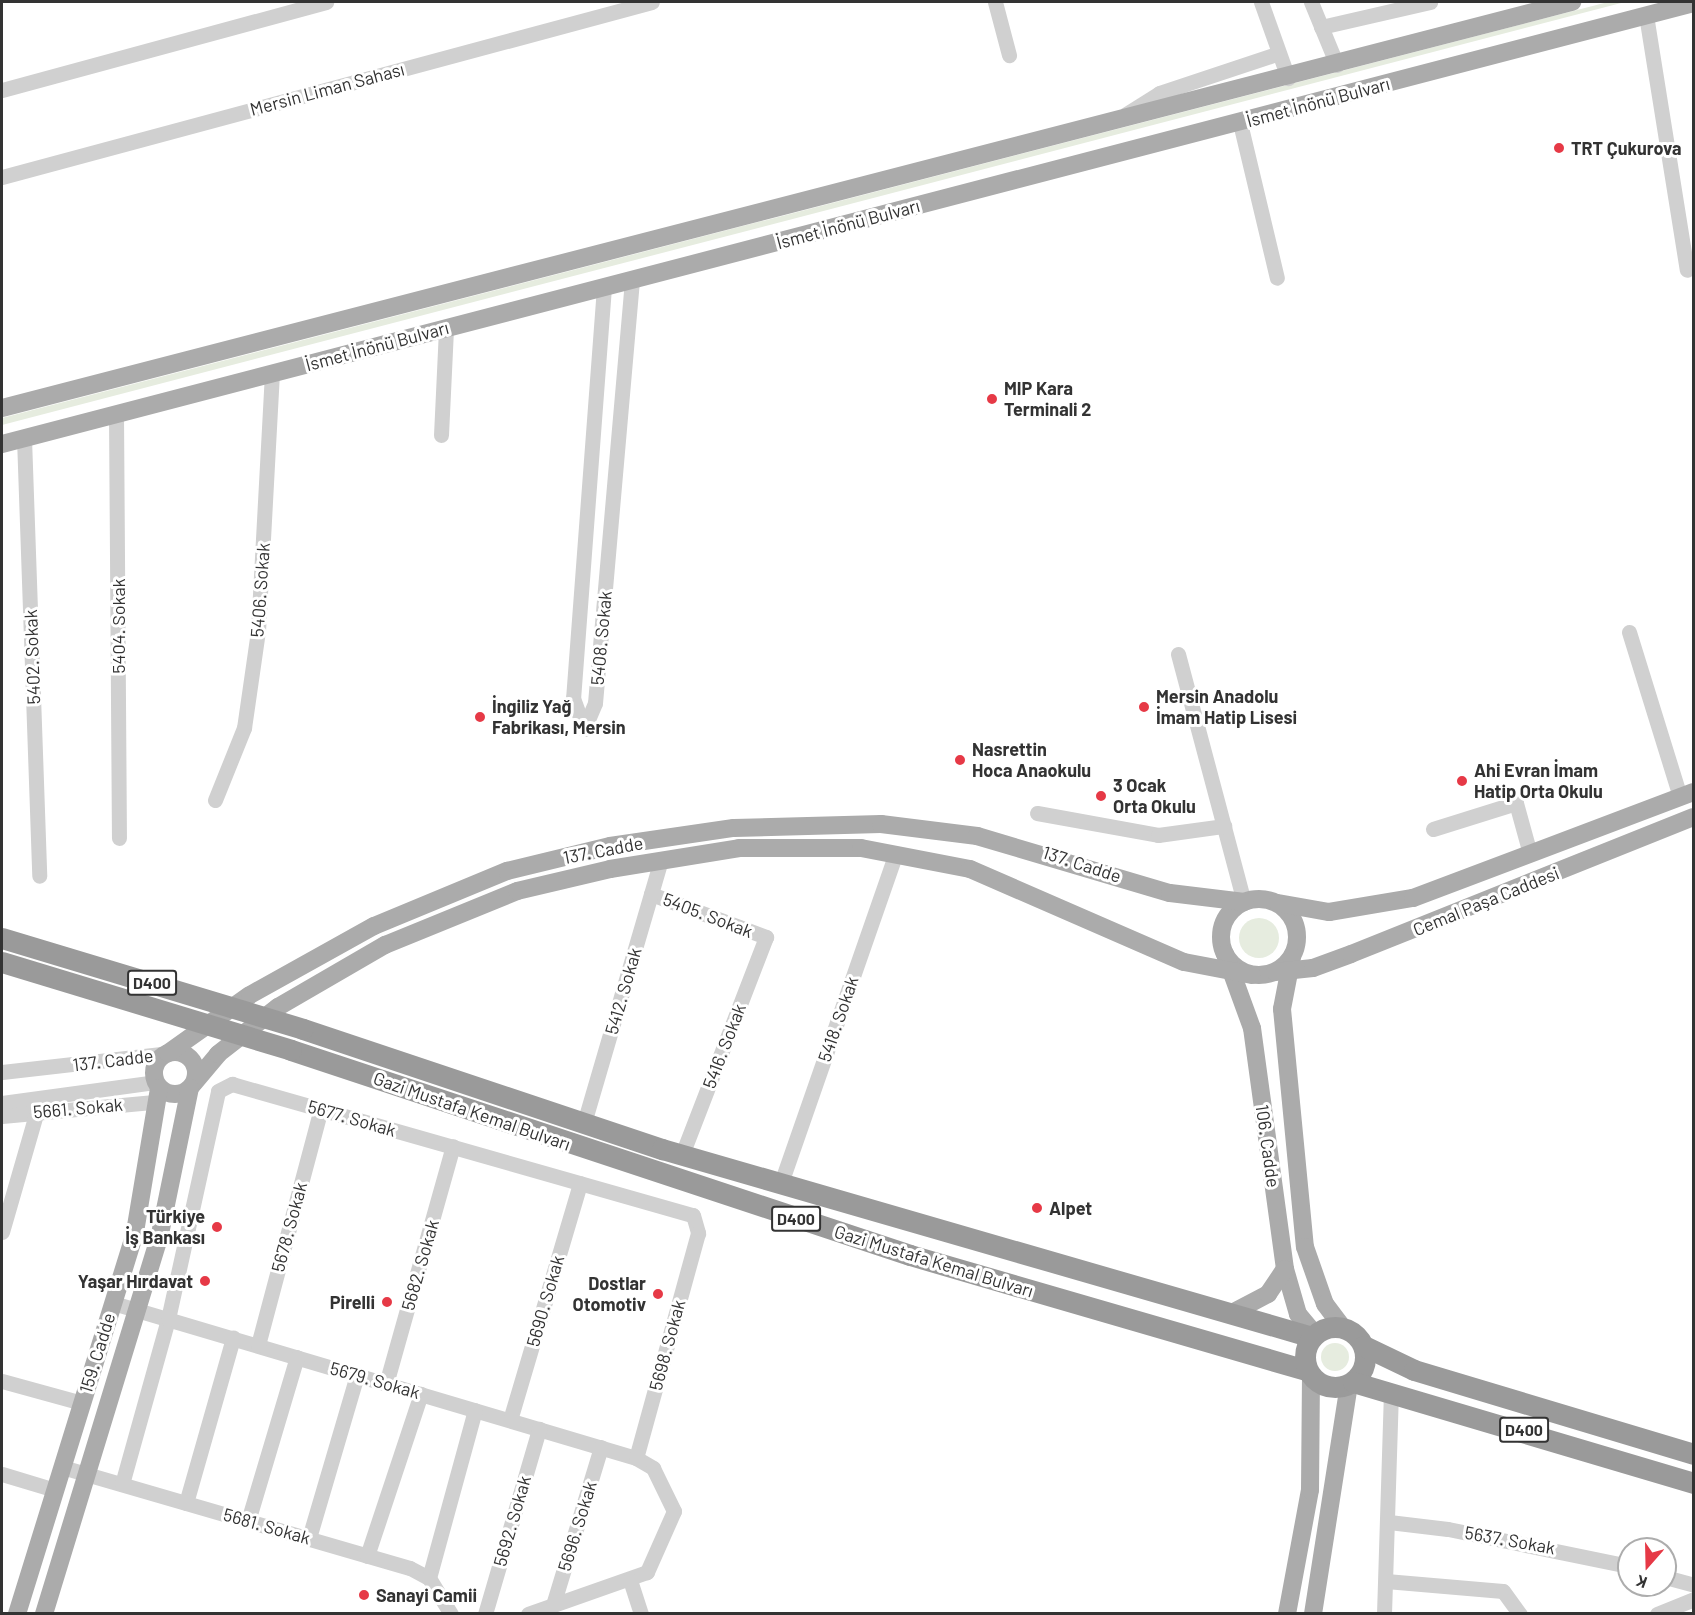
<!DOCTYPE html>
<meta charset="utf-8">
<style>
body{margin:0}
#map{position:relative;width:1695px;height:1615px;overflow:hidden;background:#fff;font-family:Barlow,sans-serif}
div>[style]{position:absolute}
.green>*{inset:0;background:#e6ecdf}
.round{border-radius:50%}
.minor>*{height:15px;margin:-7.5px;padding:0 7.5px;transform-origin:7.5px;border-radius:7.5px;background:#d0d0d0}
.major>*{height:18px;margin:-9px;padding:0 9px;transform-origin:9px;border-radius:9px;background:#ababab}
.major>.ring{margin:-9px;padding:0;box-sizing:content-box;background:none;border:18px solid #ababab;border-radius:50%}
.highway>*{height:21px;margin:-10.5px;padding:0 10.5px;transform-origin:10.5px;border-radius:10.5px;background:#9a9a9a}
.highway>.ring{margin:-10.5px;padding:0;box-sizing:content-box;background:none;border:21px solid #9a9a9a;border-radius:50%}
.highway-bridge>*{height:21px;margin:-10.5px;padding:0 10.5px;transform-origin:10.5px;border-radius:10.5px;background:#9a9a9a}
.dots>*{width:16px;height:16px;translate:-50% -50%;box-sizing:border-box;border:3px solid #fff;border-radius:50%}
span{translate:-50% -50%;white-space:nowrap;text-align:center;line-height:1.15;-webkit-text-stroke:6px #fff;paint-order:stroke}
.shield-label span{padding:2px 4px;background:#fff;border:2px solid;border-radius:4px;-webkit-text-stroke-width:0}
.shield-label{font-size:16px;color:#333;font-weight:700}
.street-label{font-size:18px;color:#333}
.poi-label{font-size:18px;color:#333;font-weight:700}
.left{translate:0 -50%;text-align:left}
.right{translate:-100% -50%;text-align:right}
.frame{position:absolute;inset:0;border:3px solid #333;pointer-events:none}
.north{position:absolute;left:1617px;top:1537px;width:60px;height:60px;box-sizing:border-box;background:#fff;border:2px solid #adadad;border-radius:50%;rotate:200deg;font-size:16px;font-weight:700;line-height:24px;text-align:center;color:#333}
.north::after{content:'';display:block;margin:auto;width:21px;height:27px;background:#e63946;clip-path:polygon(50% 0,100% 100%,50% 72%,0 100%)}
</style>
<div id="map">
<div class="green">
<div style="clip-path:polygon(1608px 2px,1625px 2px,2px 425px,2px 418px)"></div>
<div class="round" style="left:1239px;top:918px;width:40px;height:40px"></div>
<div class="round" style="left:1321px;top:1343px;width:28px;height:28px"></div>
</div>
<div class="minor">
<div style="left:995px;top:2px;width:55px;rotate:75.2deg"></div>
<div style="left:1261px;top:2px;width:81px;rotate:70.4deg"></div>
<div style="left:1311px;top:2px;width:68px;rotate:67.6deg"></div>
<div style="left:1646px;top:15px;width:258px;rotate:80.9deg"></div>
<div style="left:1321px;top:27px;width:112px;rotate:-12.9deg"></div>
<div style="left:2px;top:90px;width:336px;rotate:-15.2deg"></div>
<div style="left:1126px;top:114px;width:39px;rotate:-32deg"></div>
<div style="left:1159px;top:93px;width:126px;rotate:-18.4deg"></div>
<div style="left:1240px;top:123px;width:159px;rotate:76.6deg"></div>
<div style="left:2px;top:177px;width:673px;rotate:-15.07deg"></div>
<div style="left:604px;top:287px;width:412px;rotate:94.3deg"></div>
<div style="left:573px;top:698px;width:33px;rotate:70deg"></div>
<div style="left:584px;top:729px;width:28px;rotate:-67deg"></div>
<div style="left:595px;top:703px;width:425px;rotate:-85deg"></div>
<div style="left:116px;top:414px;width:424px;rotate:89.6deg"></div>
<div style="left:441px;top:435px;width:108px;rotate:-87.3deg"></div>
<div style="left:24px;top:438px;width:438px;rotate:88deg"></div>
<div style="left:1629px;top:632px;width:173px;rotate:72.8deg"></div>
<div style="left:1178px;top:654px;width:257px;rotate:75.1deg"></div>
<div style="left:215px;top:800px;width:78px;rotate:-68.1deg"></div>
<div style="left:244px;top:728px;width:98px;rotate:-81.8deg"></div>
<div style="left:258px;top:631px;width:258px;rotate:-86.9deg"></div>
<div style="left:1037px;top:813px;width:123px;rotate:10.3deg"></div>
<div style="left:1158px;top:835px;width:67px;rotate:-7.8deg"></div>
<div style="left:1433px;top:829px;width:87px;rotate:-17.4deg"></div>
<div style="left:1516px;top:803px;width:53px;rotate:74.6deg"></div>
<div style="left:651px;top:894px;width:123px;rotate:20.5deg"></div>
<div style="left:766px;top:937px;width:234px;rotate:111.1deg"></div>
<div style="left:2px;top:1072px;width:167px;rotate:-6.5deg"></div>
<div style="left:2px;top:1103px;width:154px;rotate:-7.8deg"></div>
<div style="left:2px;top:1116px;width:153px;rotate:-5.3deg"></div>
<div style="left:584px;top:1123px;width:275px;rotate:-73.7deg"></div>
<div style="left:781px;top:1183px;width:347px;rotate:-70.8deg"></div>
<div style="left:2px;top:1232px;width:126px;rotate:-73.9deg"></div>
<div style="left:113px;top:1303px;width:545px;rotate:16.51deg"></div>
<div style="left:636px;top:1458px;width:20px;rotate:30deg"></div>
<div style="left:653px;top:1468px;width:48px;rotate:64deg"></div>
<div style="left:674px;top:1511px;width:67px;rotate:113.9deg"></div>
<div style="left:647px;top:1572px;width:126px;rotate:160.6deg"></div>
<div style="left:258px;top:1345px;width:244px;rotate:-75.1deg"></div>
<div style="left:2px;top:1381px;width:83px;rotate:15.4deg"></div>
<div style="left:386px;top:1384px;width:247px;rotate:-74.3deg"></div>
<div style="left:510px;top:1420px;width:247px;rotate:-73.5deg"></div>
<div style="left:62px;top:1467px;width:362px;rotate:16.2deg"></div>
<div style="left:410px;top:1568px;width:21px;rotate:28deg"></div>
<div style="left:429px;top:1578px;width:42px;rotate:58.6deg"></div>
<div style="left:2px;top:1474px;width:55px;rotate:16.8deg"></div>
<div style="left:122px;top:1484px;width:171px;rotate:-74.4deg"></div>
<div style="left:168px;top:1319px;width:233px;rotate:-77.6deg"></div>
<div style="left:218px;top:1091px;width:16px;rotate:-27deg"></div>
<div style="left:232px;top:1084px;width:479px;rotate:15.9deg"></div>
<div style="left:693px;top:1215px;width:19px;rotate:74deg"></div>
<div style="left:698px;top:1233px;width:233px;rotate:105.4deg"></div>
<div style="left:186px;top:1503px;width:172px;rotate:-74.1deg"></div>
<div style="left:248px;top:1521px;width:171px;rotate:-73.4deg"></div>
<div style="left:1389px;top:1522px;width:59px;rotate:6.8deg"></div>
<div style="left:1448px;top:1529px;width:185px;rotate:11.6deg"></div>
<div style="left:309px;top:1538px;width:170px;rotate:-73.6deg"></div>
<div style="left:367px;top:1556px;width:171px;rotate:-71.6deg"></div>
<div style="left:1665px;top:1577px;width:30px;rotate:15deg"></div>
<div style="left:429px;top:1578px;width:174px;rotate:-74.7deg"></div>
<div style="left:630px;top:1580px;width:36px;rotate:72deg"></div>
<div style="left:1386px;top:1581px;width:117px;rotate:4.9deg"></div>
<div style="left:1503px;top:1591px;width:29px;rotate:54deg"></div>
<div style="left:553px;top:1605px;width:165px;rotate:-73.1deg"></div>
<div style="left:485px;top:1614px;width:193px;rotate:-73.7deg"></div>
<div style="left:1384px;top:1614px;width:220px;rotate:-88.2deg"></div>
<div style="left:1657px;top:1614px;width:40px;rotate:-22deg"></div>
</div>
<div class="major">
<div style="left:2px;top:408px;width:1622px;rotate:-14.5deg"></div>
<div style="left:2px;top:444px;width:1749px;rotate:-14.61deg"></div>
<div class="ring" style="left:1221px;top:899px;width:58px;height:58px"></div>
<div style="left:1278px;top:903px;width:52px;rotate:10deg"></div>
<div style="left:1329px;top:912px;width:85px;rotate:-9.5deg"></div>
<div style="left:1413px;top:898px;width:300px;rotate:-20.7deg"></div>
<div style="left:1225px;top:954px;width:79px;rotate:70deg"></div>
<div style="left:1252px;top:1028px;width:243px;rotate:82.2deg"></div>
<div style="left:1285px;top:1269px;width:47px;rotate:73.9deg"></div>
<div style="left:1298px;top:1314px;width:26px;rotate:50deg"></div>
<div style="left:1292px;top:957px;width:53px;rotate:100.9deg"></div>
<div style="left:1282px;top:1009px;width:239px;rotate:84.5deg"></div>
<div style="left:1305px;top:1247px;width:60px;rotate:70.7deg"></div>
<div style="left:1325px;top:1304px;width:30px;rotate:53deg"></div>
<div style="left:1275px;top:972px;width:38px;rotate:-6deg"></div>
<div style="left:1313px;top:968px;width:40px;rotate:-20.2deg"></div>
<div style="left:1351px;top:954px;width:369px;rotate:-21.8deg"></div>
<div class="ring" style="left:154px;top:1052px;width:24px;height:24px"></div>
<div style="left:168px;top:1053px;width:100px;rotate:-35.3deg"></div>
<div style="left:250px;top:995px;width:142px;rotate:-29.1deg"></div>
<div style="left:374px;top:926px;width:144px;rotate:-22.5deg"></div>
<div style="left:507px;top:871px;width:106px;rotate:-13.6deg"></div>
<div style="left:610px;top:846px;width:125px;rotate:-8.3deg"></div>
<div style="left:734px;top:828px;width:147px;rotate:-1.6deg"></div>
<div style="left:881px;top:824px;width:97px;rotate:7.1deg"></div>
<div style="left:977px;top:836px;width:201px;rotate:16.5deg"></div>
<div style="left:1170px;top:893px;width:75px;rotate:6.9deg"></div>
<div style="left:194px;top:1083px;width:38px;rotate:-50deg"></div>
<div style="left:218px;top:1054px;width:76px;rotate:-38.1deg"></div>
<div style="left:278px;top:1007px;width:124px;rotate:-30.1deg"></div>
<div style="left:385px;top:945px;width:143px;rotate:-22.2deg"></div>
<div style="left:517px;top:891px;width:96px;rotate:-13.3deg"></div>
<div style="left:610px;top:869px;width:131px;rotate:-9.2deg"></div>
<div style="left:739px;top:848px;width:122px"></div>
<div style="left:861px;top:848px;width:111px;rotate:10.9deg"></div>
<div style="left:970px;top:869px;width:233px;rotate:23.5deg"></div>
<div style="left:1184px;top:962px;width:69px;rotate:10.8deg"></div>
<div style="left:1232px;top:1313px;width:41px;rotate:-27.8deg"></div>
<div style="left:1268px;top:1294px;width:30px;rotate:-56deg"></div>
<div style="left:17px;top:1614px;width:400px;rotate:-72.8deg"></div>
<div style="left:135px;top:1232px;width:146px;rotate:-80.5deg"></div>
<div style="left:44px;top:1614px;width:397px;rotate:-73deg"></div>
<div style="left:160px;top:1234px;width:149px;rotate:-78.4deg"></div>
<div style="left:1287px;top:1614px;width:126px;rotate:-79.5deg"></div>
<div style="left:1310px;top:1490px;width:114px;rotate:-89.5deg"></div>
<div style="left:1313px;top:1614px;width:233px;rotate:-81.1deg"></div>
</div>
<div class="highway">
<div style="left:303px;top:1029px;width:379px;rotate:18.5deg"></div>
<div style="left:662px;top:1149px;width:677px;rotate:16.13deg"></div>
<div style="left:291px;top:1050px;width:652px;rotate:18.32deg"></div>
<div style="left:910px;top:1255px;width:413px;rotate:16.2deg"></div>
<div class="ring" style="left:1305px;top:1327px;width:39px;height:39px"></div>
<div style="left:1364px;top:1346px;width:55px;rotate:25.6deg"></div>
<div style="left:1414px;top:1370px;width:292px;rotate:16.7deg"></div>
<div style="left:1353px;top:1382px;width:356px;rotate:16.5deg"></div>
</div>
<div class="highway-bridge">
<div style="left:2px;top:938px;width:314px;rotate:16.8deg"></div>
<div style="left:2px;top:962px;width:302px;rotate:16.9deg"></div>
</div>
<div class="dots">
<div style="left:1559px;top:148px;background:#e63946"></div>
<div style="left:992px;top:399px;background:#e63946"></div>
<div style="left:1144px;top:707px;background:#e63946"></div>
<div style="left:480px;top:717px;background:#e63946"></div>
<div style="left:960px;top:760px;background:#e63946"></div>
<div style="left:1462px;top:781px;background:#e63946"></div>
<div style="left:1101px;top:796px;background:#e63946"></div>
<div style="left:1037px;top:1208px;background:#e63946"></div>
<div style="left:217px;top:1227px;background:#e63946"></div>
<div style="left:205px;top:1281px;background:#e63946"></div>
<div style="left:658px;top:1294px;background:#e63946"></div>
<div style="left:387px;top:1302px;background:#e63946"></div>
<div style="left:364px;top:1595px;background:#e63946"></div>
</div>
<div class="shield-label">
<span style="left:152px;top:983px">D400</span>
<span style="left:796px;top:1219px">D400</span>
<span style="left:1524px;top:1430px">D400</span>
</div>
<div class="street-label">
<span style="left:327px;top:89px;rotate:-15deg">Mersin Liman Sahası</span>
<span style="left:1318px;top:102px;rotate:-15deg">İsmet İnönü Bulvarı</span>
<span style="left:848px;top:224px;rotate:-15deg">İsmet İnönü Bulvarı</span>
<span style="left:377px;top:346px;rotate:-15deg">İsmet İnönü Bulvarı</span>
<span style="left:260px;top:590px;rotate:-86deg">5406. Sokak</span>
<span style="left:118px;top:626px;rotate:-90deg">5404. Sokak</span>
<span style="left:601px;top:638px;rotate:-85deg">5408. Sokak</span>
<span style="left:32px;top:657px;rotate:-92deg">5402. Sokak</span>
<span style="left:603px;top:850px;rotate:-11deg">137. Cadde</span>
<span style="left:1082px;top:864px;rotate:18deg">137. Cadde</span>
<span style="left:1486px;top:901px;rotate:-22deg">Cemal Paşa Caddesi</span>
<span style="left:708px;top:915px;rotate:21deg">5405. Sokak</span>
<span style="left:623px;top:991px;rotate:-74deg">5412. Sokak</span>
<span style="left:838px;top:1019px;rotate:-71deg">5418. Sokak</span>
<span style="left:724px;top:1046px;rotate:-69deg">5416. Sokak</span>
<span style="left:113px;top:1060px;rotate:-7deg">137. Cadde</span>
<span style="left:78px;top:1108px;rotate:-5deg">5661. Sokak</span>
<span style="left:472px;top:1111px;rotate:19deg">Gazi Mustafa Kemal Bulvarı</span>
<span style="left:352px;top:1118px;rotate:16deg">5677. Sokak</span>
<span style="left:1268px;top:1146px;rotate:82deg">106. Cadde</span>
<span style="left:289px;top:1227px;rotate:-75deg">5678. Sokak</span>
<span style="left:934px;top:1261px;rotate:17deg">Gazi Mustafa Kemal Bulvarı</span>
<span style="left:420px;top:1265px;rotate:-74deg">5682. Sokak</span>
<span style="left:545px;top:1301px;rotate:-74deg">5690. Sokak</span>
<span style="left:667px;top:1345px;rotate:-75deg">5698. Sokak</span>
<span style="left:97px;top:1353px;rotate:-73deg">159. Cadde</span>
<span style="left:375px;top:1380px;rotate:16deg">5679. Sokak</span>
<span style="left:512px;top:1521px;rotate:-74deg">5692. Sokak</span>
<span style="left:267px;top:1526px;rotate:16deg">5681. Sokak</span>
<span style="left:577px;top:1526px;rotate:-73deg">5696. Sokak</span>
<span style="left:1510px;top:1540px;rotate:10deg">5637. Sokak</span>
</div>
<div class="poi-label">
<span class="left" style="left:1571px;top:148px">TRT Çukurova</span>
<span class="left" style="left:1004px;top:399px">MIP Kara<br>Terminali 2</span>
<span class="left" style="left:1156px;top:707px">Mersin Anadolu<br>İmam Hatip Lisesi</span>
<span class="left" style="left:492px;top:717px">İngiliz Yağ<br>Fabrikası, Mersin</span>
<span class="left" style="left:972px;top:760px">Nasrettin<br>Hoca Anaokulu</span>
<span class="left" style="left:1474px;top:781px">Ahi Evran İmam<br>Hatip Orta Okulu</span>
<span class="left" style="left:1113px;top:796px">3 Ocak<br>Orta Okulu</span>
<span class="left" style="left:1049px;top:1208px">Alpet</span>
<span class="right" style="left:205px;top:1227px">Türkiye<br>İş Bankası</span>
<span class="right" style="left:193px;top:1281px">Yaşar Hırdavat</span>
<span class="right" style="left:646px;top:1294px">Dostlar<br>Otomotiv</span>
<span class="right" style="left:375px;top:1302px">Pirelli</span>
<span class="left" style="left:376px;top:1595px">Sanayi Camii</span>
</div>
<div class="frame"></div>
<div class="north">K</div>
</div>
